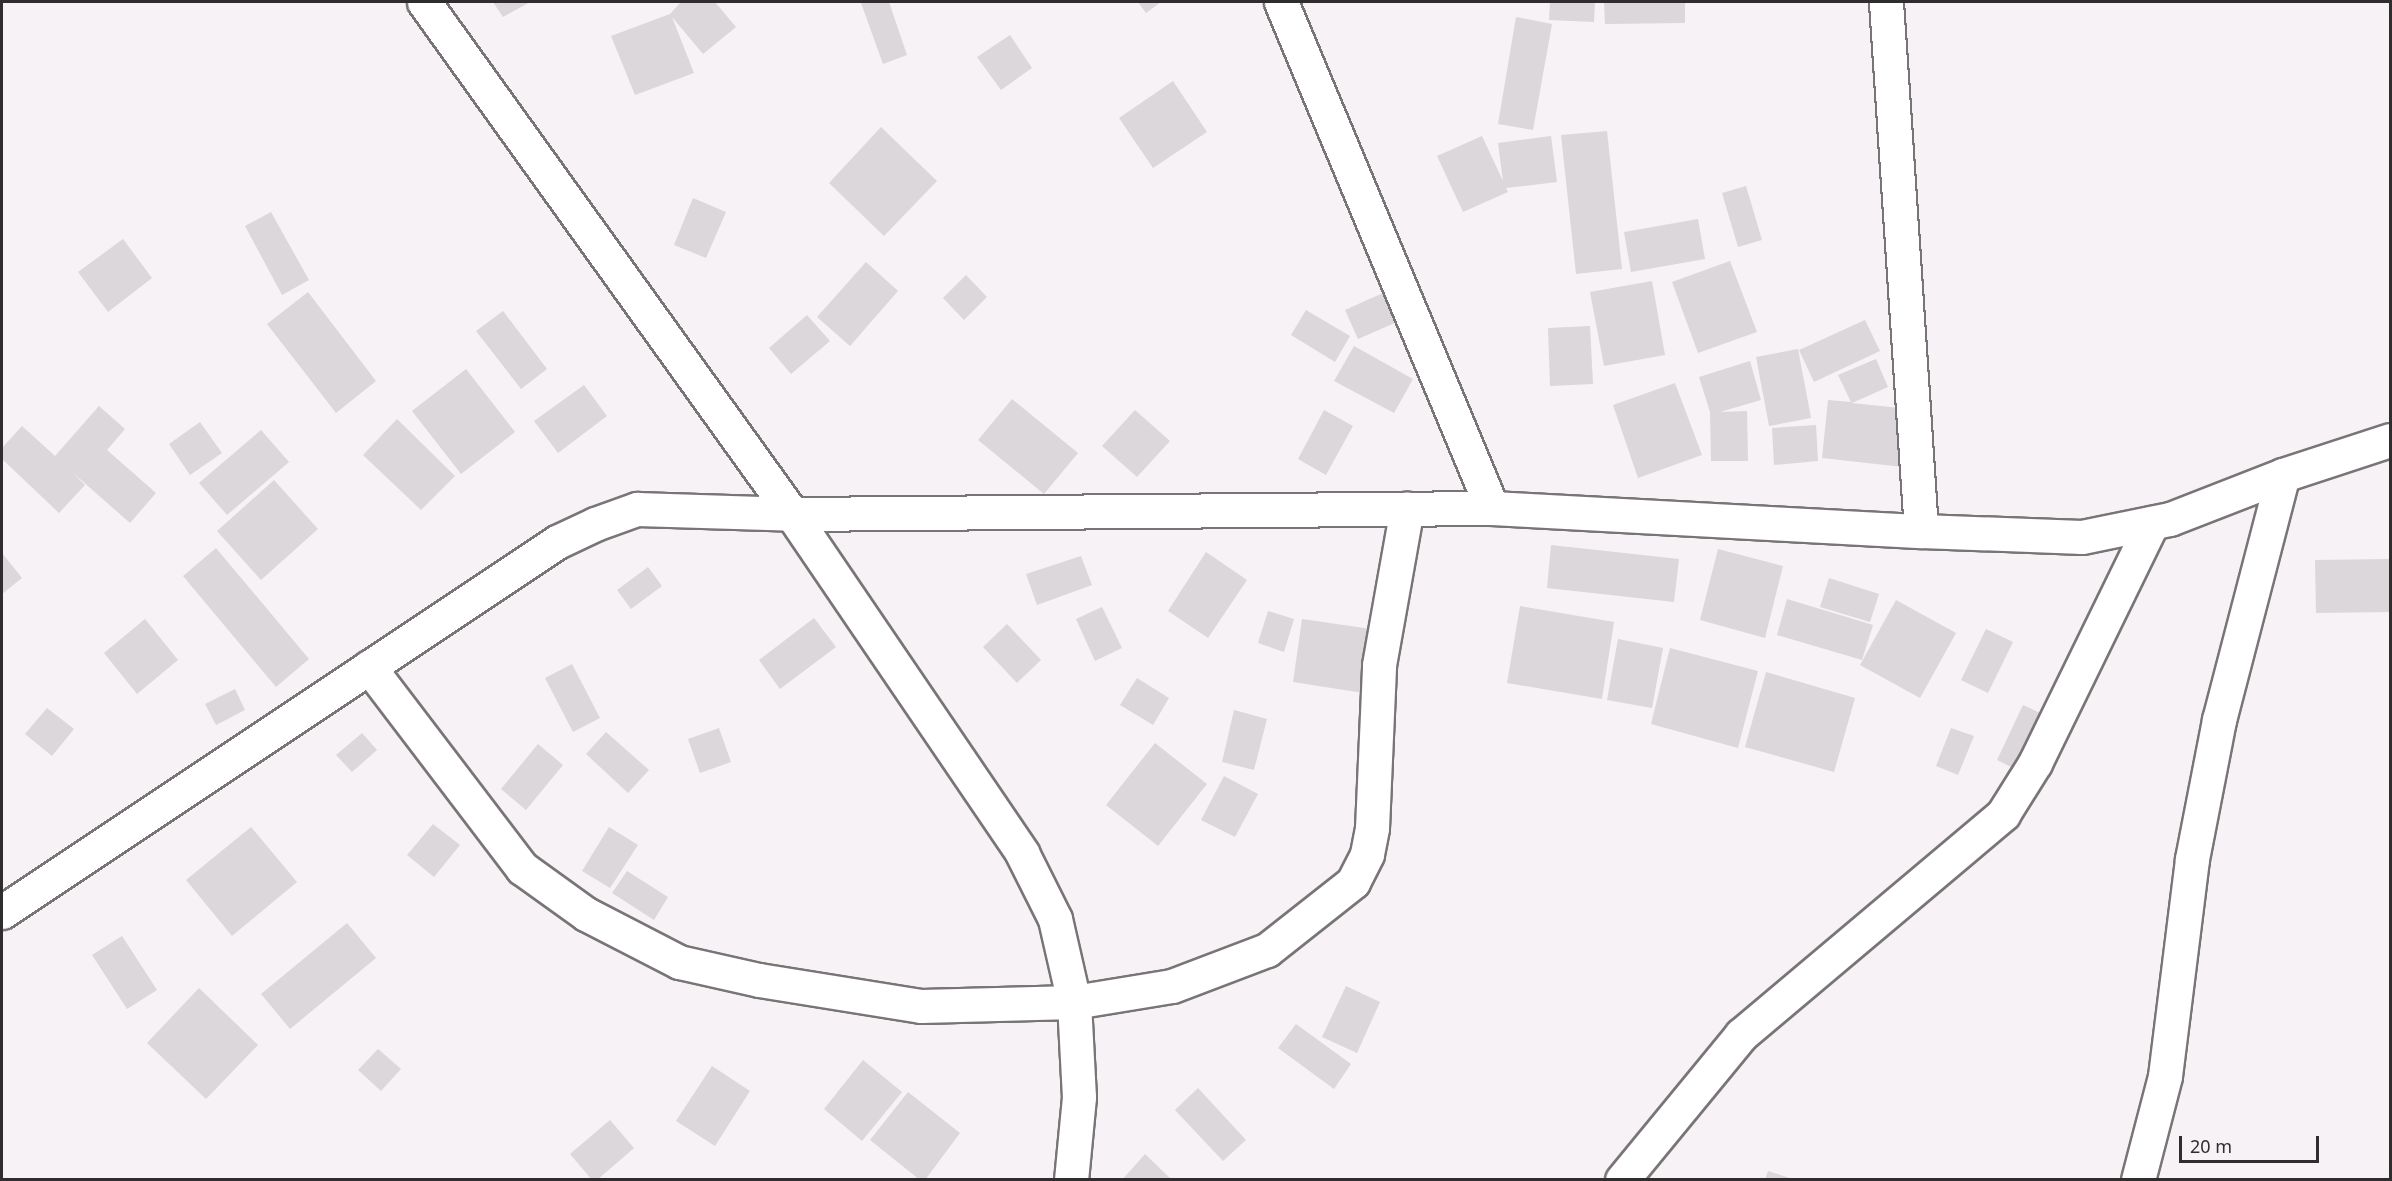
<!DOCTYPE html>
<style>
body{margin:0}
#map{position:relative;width:2392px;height:1181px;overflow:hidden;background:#f6f2f5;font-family:"Noto Sans",sans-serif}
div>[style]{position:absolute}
.building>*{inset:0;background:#dbd7da}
.roads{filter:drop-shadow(2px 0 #797577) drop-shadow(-2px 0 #797577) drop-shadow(0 2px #797577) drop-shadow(0 -2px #797577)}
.street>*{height:33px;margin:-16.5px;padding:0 16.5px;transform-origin:16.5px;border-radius:16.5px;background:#fff}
span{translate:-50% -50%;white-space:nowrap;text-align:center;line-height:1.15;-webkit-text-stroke:6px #f6f2f5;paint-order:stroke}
.frame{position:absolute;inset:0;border:3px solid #2f2d2e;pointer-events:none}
.scale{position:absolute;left:2179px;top:1136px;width:140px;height:27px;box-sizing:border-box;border:3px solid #2f2d2e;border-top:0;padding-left:8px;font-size:18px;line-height:21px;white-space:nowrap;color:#2f2d2e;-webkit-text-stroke:4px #f6f2f5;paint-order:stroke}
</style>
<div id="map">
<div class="building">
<div style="clip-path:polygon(493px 2px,530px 2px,503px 17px)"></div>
<div style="clip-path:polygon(681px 2px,715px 2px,736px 27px,703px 54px,672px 17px,694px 73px,635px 95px,611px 36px,670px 14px)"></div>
<div style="clip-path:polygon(865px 2px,889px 2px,907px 55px,883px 64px,861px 3px)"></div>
<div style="clip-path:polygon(1138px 2px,1161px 2px,1146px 13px)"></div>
<div style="clip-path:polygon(1550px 2px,1595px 2px,1594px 22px,1549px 20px)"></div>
<div style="clip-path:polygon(1604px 2px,1685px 2px,1685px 23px,1605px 24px)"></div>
<div style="clip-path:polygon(1516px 17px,1552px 24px,1533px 130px,1498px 124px)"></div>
<div style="clip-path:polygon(1010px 35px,1032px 68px,1001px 90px,977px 57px)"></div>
<div style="clip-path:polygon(1173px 81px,1207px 132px,1153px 168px,1119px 118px)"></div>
<div style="clip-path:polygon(881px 127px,937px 181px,884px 236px,829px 183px)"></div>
<div style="clip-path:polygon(1607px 131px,1622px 269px,1576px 274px,1561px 135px)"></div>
<div style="clip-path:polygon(1482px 136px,1503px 181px,1498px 143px,1551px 136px,1557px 182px,1506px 188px,1508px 192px,1463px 212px,1437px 156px)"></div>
<div style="clip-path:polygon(1746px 186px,1762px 240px,1738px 247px,1722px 193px)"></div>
<div style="clip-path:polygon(693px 198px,726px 212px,706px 258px,674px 245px)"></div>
<div style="clip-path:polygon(271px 212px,309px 280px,282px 295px,245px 226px)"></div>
<div style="clip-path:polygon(1698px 219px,1705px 259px,1631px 272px,1624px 232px)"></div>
<div style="clip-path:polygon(123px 239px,152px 278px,108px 312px,78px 272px)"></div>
<div style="clip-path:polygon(1730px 261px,1757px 332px,1698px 353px,1672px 282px)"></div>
<div style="clip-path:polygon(866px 262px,898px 291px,850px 346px,817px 317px)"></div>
<div style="clip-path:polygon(966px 275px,987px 297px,964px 320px,943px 298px)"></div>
<div style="clip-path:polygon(1652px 281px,1665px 355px,1604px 366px,1590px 292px)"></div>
<div style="clip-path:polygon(308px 292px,376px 381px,336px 413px,267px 324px)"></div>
<div style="clip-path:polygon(1383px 293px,1397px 322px,1358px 339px,1345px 310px)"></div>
<div style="clip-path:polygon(1306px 310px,1350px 336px,1335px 362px,1291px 335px)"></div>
<div style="clip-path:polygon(503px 311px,547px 369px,521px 389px,476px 331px)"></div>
<div style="clip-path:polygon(807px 315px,830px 341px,791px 374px,769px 348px)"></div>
<div style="clip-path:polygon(1865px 320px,1880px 351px,1814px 382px,1799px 350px)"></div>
<div style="clip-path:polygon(1590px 326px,1593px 384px,1550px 386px,1548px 328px)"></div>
<div style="clip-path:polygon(1354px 346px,1413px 379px,1394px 413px,1334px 381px)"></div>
<div style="clip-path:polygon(1798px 349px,1811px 418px,1769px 426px,1756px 357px)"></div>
<div style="clip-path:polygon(1876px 359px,1888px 387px,1852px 403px,1910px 409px,1903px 467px,1822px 458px,1828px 400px,1851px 402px,1838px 375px)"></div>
<div style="clip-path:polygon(1750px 361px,1761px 400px,1720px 412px,1747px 411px,1748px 461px,1711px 461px,1710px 412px,1699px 377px)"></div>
<div style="clip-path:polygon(466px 369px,515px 432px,461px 474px,412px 411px)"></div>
<div style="clip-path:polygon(1675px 383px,1702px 455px,1638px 478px,1613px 405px)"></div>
<div style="clip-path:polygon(584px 385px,607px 416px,558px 453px,534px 421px)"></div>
<div style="clip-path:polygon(1012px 399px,1078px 453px,1044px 494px,978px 440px)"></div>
<div style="clip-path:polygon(99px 406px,125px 429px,107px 450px,156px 493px,130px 523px,72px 472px,85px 485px,59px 513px,2px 459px,2px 448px,22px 426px,55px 456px)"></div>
<div style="clip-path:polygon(1135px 410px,1170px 441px,1137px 477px,1102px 446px)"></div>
<div style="clip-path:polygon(1324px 410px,1353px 426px,1326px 475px,1298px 459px)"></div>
<div style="clip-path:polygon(397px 419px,455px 476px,421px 510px,363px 455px)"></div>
<div style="clip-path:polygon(200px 422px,222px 453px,190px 475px,169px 444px)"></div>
<div style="clip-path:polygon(1816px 425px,1818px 461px,1774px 465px,1772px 428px)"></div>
<div style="clip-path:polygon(261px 430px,289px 462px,227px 515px,199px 483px)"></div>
<div style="clip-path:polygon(274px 480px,318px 529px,261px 580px,217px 531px)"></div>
<div style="clip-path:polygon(1551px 545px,1679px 559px,1674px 602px,1547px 588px)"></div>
<div style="clip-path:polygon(216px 548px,309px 659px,276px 687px,183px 576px)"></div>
<div style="clip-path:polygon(1718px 549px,1783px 566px,1765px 638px,1700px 620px)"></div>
<div style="clip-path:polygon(1206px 552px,1247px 580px,1208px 638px,1168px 611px)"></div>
<div style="clip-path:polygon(2px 553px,22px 578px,2px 594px)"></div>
<div style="clip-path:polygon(1081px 556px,1092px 585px,1037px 605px,1026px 574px)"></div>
<div style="clip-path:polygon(2390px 559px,2390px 612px,2316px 613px,2315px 560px)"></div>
<div style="clip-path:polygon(648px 567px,662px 586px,631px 609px,617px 590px)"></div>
<div style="clip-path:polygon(1829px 578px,1879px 594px,1870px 622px,1820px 607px)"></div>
<div style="clip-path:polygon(1787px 599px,1873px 625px,1862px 660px,1777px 635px)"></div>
<div style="clip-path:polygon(1896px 600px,1956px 633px,1920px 698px,1860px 665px)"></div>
<div style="clip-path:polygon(1520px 606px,1614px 622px,1602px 699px,1507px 683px)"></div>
<div style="clip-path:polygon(1102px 607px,1122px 648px,1095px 661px,1076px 619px)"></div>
<div style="clip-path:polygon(1268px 611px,1294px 619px,1284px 652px,1258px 643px)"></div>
<div style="clip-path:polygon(814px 618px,836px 647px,780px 689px,759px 660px)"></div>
<div style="clip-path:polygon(145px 619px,178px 660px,137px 694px,104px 653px)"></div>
<div style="clip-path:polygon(1302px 619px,1385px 631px,1376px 695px,1293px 682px)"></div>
<div style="clip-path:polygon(1007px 624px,1041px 660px,1017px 683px,983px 647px)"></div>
<div style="clip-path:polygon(1986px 629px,2013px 642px,1988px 693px,1961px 680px)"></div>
<div style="clip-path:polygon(1618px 639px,1663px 648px,1652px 708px,1607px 700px)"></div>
<div style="clip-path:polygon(1670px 648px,1758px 671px,1738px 748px,1651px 724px)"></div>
<div style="clip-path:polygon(572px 664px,600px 718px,573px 732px,545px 678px)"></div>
<div style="clip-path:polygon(1766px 672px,1855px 698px,1834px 772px,1745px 747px)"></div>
<div style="clip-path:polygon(1137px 678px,1169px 698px,1153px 725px,1120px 705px)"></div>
<div style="clip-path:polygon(235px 689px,245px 710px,216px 725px,205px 704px)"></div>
<div style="clip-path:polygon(2023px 705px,2051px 718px,2025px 774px,1997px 760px)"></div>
<div style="clip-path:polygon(47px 708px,74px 729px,52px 756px,25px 734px)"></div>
<div style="clip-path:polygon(1234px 710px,1267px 719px,1254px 770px,1222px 762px)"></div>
<div style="clip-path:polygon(719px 728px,731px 762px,700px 773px,688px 739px)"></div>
<div style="clip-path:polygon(1951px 728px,1974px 736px,1958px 775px,1936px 766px)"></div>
<div style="clip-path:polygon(606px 732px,649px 770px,628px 793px,586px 754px)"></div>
<div style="clip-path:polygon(362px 733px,377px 750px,352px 772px,336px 755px)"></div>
<div style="clip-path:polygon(1155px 743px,1207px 784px,1158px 846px,1106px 805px)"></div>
<div style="clip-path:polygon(538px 744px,563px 765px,526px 810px,501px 789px)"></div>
<div style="clip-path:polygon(1224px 776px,1258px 794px,1235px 837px,1201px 820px)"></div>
<div style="clip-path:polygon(433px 824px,460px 845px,434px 877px,407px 855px)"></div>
<div style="clip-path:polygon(251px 827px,297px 882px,232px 936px,186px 880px)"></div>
<div style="clip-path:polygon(609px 827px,638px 845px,610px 888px,582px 871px)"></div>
<div style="clip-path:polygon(627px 871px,668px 897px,654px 920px,612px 893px)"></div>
<div style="clip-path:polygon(347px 923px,376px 958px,290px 1029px,261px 994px)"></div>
<div style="clip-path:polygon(122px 936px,157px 990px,127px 1009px,92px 955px)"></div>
<div style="clip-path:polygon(1346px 986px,1380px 1002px,1357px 1053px,1322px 1037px)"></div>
<div style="clip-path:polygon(199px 988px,258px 1045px,206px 1099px,147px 1043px)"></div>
<div style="clip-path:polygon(1296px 1024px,1351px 1064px,1334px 1089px,1278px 1048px)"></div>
<div style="clip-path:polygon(378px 1049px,401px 1069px,381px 1091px,358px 1070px)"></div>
<div style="clip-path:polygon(863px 1060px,902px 1092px,862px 1141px,824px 1109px)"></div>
<div style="clip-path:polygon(712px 1066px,750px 1091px,715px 1146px,676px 1121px)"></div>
<div style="clip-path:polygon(1198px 1088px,1246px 1140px,1223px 1161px,1175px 1110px)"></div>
<div style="clip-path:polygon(908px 1092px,960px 1133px,925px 1180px,920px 1180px,870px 1140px)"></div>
<div style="clip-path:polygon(610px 1120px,634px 1148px,597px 1180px,592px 1180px,570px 1154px)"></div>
<div style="clip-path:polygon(1145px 1154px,1172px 1180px,1122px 1180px)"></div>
<div style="clip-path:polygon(1768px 1171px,1793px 1179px,1793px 1180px,1765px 1180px)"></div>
</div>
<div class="roads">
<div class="street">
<div style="left:424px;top:2px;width:631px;rotate:54.29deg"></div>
<div style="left:792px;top:514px;width:410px;rotate:55.8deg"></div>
<div style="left:1022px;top:853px;width:74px;rotate:63.4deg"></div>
<div style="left:1055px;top:919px;width:85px;rotate:77.1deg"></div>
<div style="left:1074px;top:1002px;width:95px;rotate:87deg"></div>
<div style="left:1079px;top:1097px;width:83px;rotate:95.5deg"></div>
<div style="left:1281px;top:2px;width:548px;rotate:67.36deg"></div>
<div style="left:1886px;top:2px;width:530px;rotate:86.21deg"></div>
<div style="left:369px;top:667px;width:253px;rotate:52.7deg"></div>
<div style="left:522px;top:868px;width:79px;rotate:35.7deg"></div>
<div style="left:586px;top:914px;width:105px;rotate:27.3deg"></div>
<div style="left:679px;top:962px;width:82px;rotate:12.7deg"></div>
<div style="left:759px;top:980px;width:164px;rotate:9.1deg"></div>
<div style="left:921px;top:1006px;width:153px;rotate:-1.5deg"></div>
<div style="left:1074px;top:1002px;width:99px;rotate:-9.3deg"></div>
<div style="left:1172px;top:986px;width:102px;rotate:-20.8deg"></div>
<div style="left:1267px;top:950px;width:110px;rotate:-38.3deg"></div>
<div style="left:1353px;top:882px;width:31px;rotate:-63deg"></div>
<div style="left:1367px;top:854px;width:26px;rotate:-79deg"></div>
<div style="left:1372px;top:828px;width:163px;rotate:-87.5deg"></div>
<div style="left:1379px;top:665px;width:159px;rotate:-79.9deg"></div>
<div style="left:2px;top:912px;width:667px;rotate:-33.69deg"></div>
<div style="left:557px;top:542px;width:42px;rotate:-25.3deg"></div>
<div style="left:595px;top:524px;width:45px;rotate:-19.7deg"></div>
<div style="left:637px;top:509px;width:155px;rotate:1.8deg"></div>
<div style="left:792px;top:514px;width:700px;rotate:-0.49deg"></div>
<div style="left:1492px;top:508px;width:430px;rotate:3.1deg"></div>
<div style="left:1921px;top:531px;width:161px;rotate:2.1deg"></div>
<div style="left:2082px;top:537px;width:90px;rotate:-11.6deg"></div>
<div style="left:2170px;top:519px;width:121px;rotate:-21.3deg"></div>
<div style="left:2283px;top:475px;width:113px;rotate:-18.1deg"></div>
<div style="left:1622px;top:1180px;width:188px;rotate:-50.6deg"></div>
<div style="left:1741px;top:1035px;width:343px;rotate:-40.1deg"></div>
<div style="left:2003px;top:814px;width:60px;rotate:-57.9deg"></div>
<div style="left:2035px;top:763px;width:267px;rotate:-64deg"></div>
<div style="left:2138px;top:1180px;width:107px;rotate:-75.4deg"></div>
<div style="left:2165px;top:1076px;width:219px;rotate:-82.9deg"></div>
<div style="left:2192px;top:859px;width:142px;rotate:-79deg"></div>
<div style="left:2219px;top:720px;width:253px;rotate:-75.4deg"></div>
</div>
</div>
<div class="frame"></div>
<div class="scale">20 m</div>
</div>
